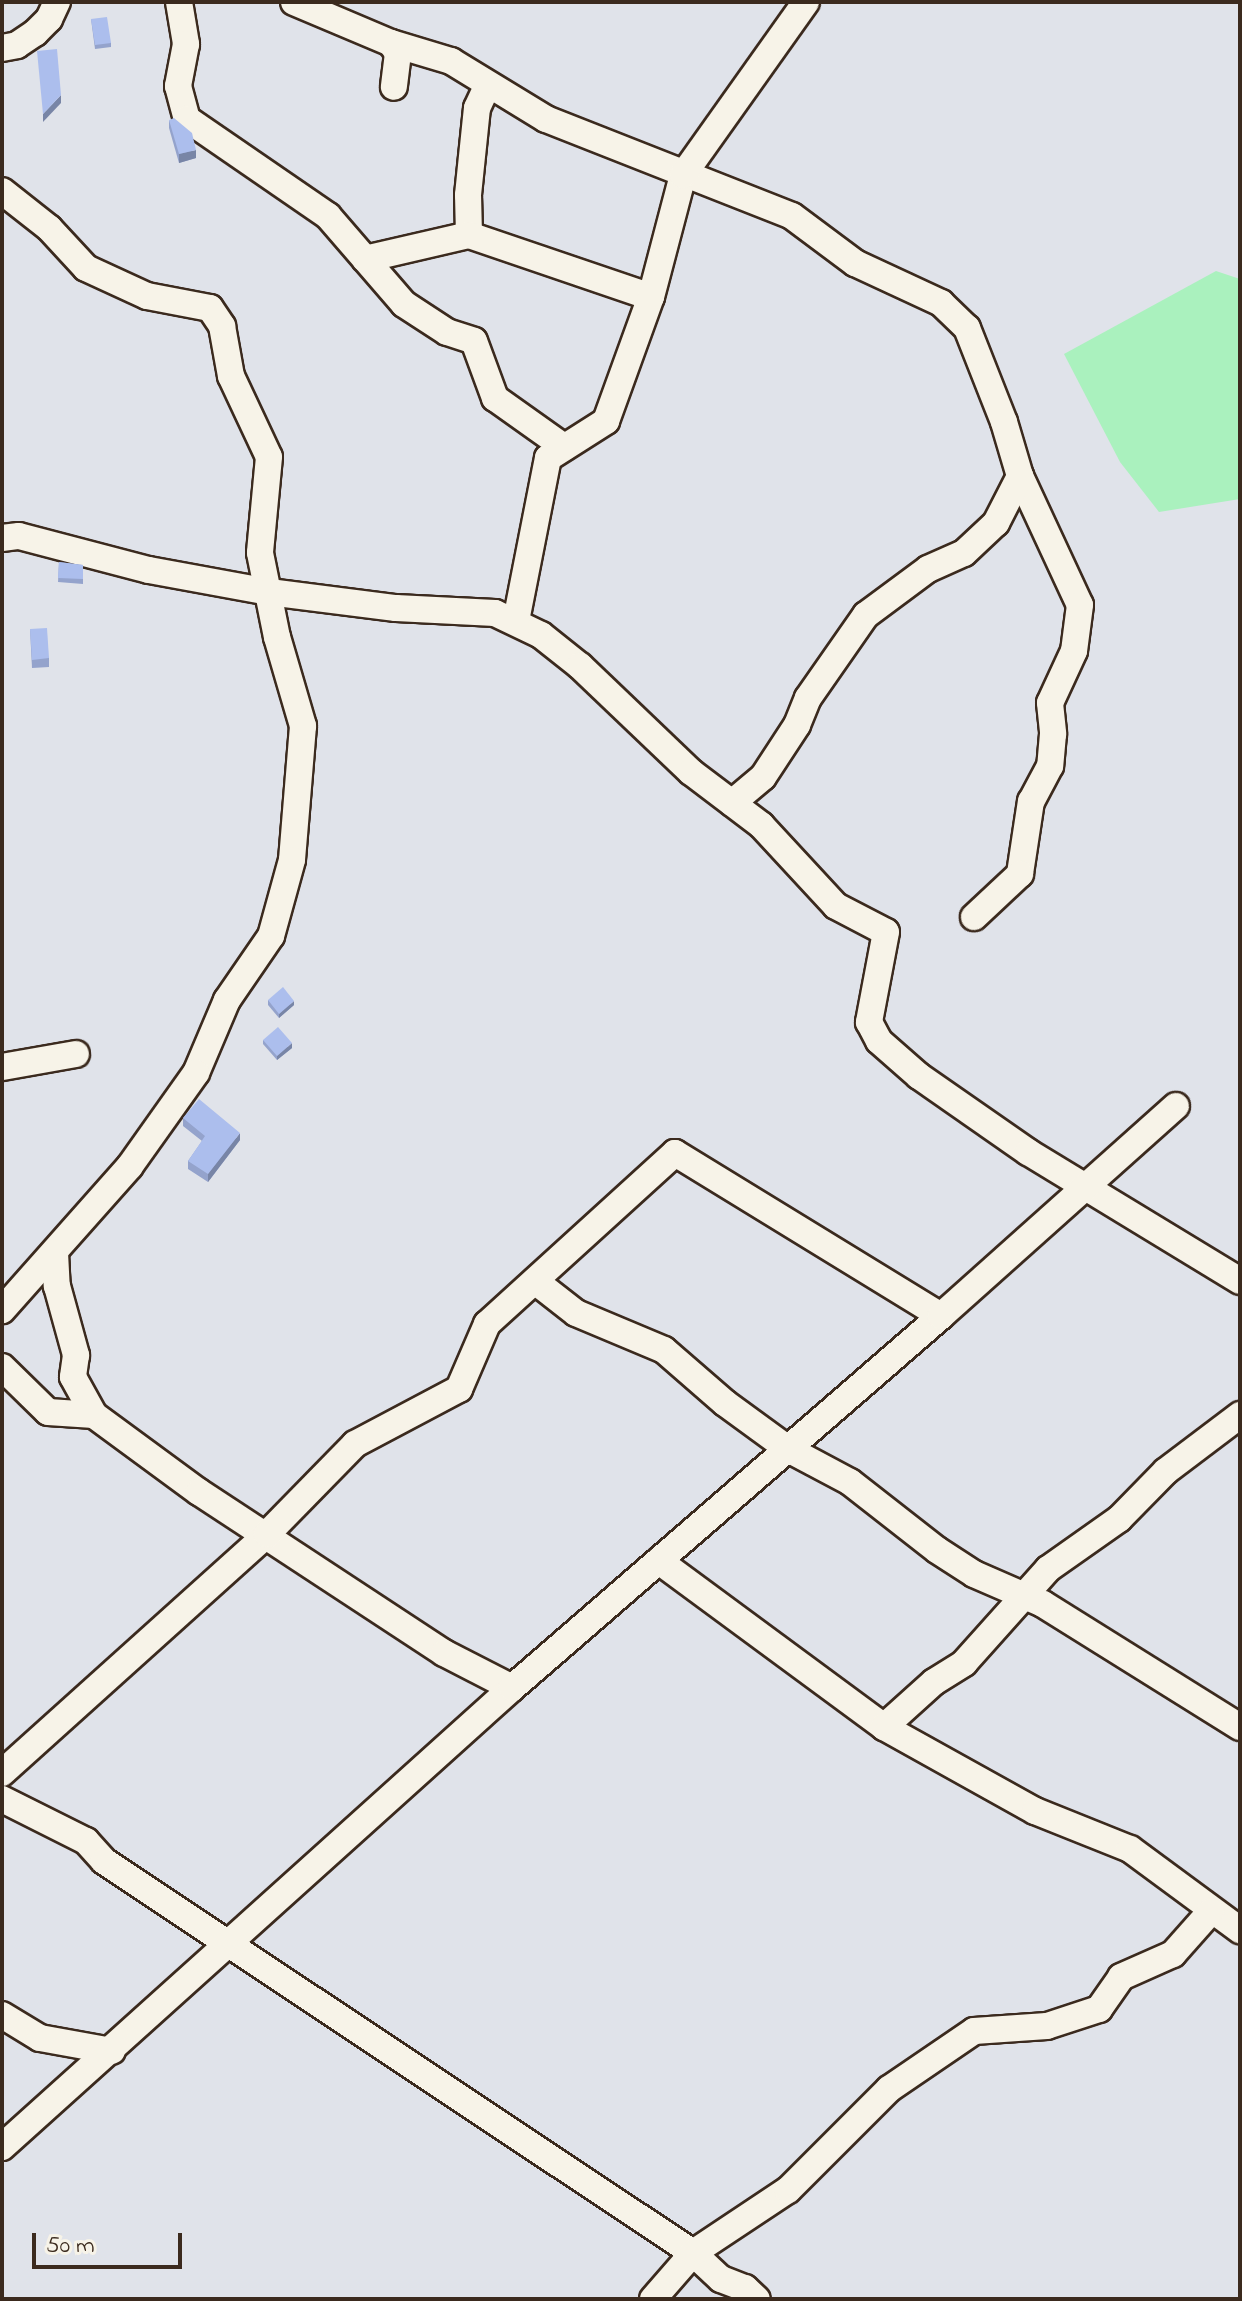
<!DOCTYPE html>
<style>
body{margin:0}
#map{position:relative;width:1242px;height:2301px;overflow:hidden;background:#e0e3ea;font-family:"Indie Flower",sans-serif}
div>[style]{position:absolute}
.green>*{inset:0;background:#aaf1be}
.roads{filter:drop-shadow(2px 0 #3b2a1e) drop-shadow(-2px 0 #3b2a1e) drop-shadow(0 2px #3b2a1e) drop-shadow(0 -2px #3b2a1e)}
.minor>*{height:26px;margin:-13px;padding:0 13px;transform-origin:13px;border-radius:13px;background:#f7f3e8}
.wall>*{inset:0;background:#94a3cc}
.shaded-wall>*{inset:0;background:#7885a6}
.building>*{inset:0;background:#acbeed}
span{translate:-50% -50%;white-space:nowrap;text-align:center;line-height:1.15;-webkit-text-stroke:7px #f7f3e8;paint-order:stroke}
.frame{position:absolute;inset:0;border:4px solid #3b2a1e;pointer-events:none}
.scale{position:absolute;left:32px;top:2233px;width:150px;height:36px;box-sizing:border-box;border:4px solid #3b2a1e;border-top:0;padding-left:10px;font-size:24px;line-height:28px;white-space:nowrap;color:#3b2a1e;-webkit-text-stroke:6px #f7f3e8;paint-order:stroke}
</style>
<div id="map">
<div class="green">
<div style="clip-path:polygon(1216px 271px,1240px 279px,1240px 499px,1159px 512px,1120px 462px,1064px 354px)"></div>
</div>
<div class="roads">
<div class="minor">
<div style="left:179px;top:2px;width:43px;rotate:80.5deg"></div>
<div style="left:186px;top:44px;width:43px;rotate:100.8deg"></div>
<div style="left:178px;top:86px;width:34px;rotate:75deg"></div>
<div style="left:187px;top:119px;width:171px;rotate:34.5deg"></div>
<div style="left:328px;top:216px;width:116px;rotate:49.2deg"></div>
<div style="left:404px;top:304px;width:51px;rotate:33.1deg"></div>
<div style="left:447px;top:332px;width:28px;rotate:18deg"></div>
<div style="left:474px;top:341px;width:61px;rotate:69.8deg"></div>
<div style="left:495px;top:398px;width:85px;rotate:35.4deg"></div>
<div style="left:294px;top:2px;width:105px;rotate:22.9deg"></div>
<div style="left:391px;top:43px;width:12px;rotate:55deg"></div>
<div style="left:398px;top:53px;width:34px;rotate:97deg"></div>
<div style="left:391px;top:43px;width:63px;rotate:16.7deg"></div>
<div style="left:451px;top:61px;width:111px;rotate:31.4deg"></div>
<div style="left:546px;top:119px;width:264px;rotate:21.5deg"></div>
<div style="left:792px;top:216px;width:79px;rotate:36.7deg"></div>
<div style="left:855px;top:263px;width:95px;rotate:24.9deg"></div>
<div style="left:941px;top:303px;width:36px;rotate:44deg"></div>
<div style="left:967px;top:328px;width:101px;rotate:68.5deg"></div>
<div style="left:1004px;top:422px;width:56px;rotate:73.5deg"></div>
<div style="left:1020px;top:476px;width:142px;rotate:65.1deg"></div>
<div style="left:1080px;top:605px;width:46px;rotate:97.4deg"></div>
<div style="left:1074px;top:651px;width:57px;rotate:114.8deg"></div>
<div style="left:1050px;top:703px;width:31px;rotate:84deg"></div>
<div style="left:1053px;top:734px;width:32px;rotate:95deg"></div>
<div style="left:1050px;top:766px;width:40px;rotate:118deg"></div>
<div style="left:1031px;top:801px;width:74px;rotate:98.6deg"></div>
<div style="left:1020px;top:874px;width:63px;rotate:136.9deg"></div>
<div style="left:2px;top:48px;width:15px;rotate:-11deg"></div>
<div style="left:17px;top:45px;width:22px;rotate:-34deg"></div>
<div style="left:35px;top:33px;width:20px;rotate:-45deg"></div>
<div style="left:49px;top:19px;width:19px;rotate:-65deg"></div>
<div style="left:2px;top:191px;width:60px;rotate:38.2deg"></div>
<div style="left:49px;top:228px;width:54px;rotate:47.2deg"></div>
<div style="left:86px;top:268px;width:67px;rotate:24.7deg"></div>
<div style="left:147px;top:296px;width:64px;rotate:10.8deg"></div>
<div style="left:210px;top:308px;width:22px;rotate:56deg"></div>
<div style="left:222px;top:326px;width:51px;rotate:79.8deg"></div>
<div style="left:231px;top:376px;width:89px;rotate:64.9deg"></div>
<div style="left:269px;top:457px;width:96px;rotate:95.4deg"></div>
<div style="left:260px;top:553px;width:86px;rotate:78.6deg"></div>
<div style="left:277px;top:637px;width:93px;rotate:73.7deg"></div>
<div style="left:303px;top:726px;width:134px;rotate:94.7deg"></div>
<div style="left:292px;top:860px;width:79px;rotate:105.4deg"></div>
<div style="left:271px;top:936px;width:78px;rotate:124.5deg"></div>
<div style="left:227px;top:1000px;width:79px;rotate:113deg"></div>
<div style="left:196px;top:1073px;width:114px;rotate:125.4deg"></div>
<div style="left:130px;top:1166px;width:193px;rotate:131.6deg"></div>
<div style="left:469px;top:235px;width:40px;rotate:-91.4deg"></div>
<div style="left:468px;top:195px;width:87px;rotate:-84.1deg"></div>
<div style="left:477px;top:108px;width:26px;rotate:-65deg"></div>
<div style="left:365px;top:259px;width:107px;rotate:-13deg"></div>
<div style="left:469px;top:235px;width:192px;rotate:18.8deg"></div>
<div style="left:2px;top:538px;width:17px;rotate:-7deg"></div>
<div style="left:19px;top:536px;width:134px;rotate:14.7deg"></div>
<div style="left:149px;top:570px;width:122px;rotate:10.4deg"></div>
<div style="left:269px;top:592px;width:128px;rotate:7.2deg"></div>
<div style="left:396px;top:608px;width:99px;rotate:2.9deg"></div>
<div style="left:495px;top:613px;width:51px;rotate:25.6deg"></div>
<div style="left:541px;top:635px;width:50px;rotate:38.5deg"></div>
<div style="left:580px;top:666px;width:153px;rotate:43.7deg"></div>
<div style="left:691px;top:772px;width:88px;rotate:37.1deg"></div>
<div style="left:761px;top:825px;width:110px;rotate:47.2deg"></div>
<div style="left:836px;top:906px;width:56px;rotate:27.5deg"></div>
<div style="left:886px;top:932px;width:92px;rotate:100.7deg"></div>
<div style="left:869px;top:1022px;width:21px;rotate:62deg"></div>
<div style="left:879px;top:1041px;width:53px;rotate:41.2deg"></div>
<div style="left:919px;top:1076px;width:133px;rotate:34.9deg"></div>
<div style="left:1028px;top:1152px;width:248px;rotate:31.3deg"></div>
<div style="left:516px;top:621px;width:166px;rotate:-78.9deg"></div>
<div style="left:548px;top:458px;width:69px;rotate:-32.5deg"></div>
<div style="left:606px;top:421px;width:132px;rotate:-70.1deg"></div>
<div style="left:651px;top:297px;width:126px;rotate:-75.3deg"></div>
<div style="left:683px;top:175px;width:212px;rotate:-54.6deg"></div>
<div style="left:732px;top:803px;width:40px;rotate:-40deg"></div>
<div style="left:763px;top:777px;width:62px;rotate:-56.8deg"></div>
<div style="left:797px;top:725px;width:29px;rotate:-68deg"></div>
<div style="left:808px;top:698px;width:101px;rotate:-55.1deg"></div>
<div style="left:866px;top:615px;width:77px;rotate:-36.6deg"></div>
<div style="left:928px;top:569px;width:39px;rotate:-24deg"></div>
<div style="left:964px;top:553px;width:44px;rotate:-43.2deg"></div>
<div style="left:996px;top:523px;width:53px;rotate:-62.9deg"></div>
<div style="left:2px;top:1067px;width:75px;rotate:-10deg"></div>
<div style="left:55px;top:1253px;width:33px;rotate:87deg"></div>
<div style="left:57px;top:1286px;width:72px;rotate:74.6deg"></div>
<div style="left:76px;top:1355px;width:22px;rotate:98deg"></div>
<div style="left:73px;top:1377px;width:43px;rotate:61.1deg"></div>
<div style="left:94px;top:1415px;width:130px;rotate:36.3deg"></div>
<div style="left:199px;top:1492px;width:293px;rotate:33.3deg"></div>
<div style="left:444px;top:1653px;width:76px;rotate:27.2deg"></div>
<div style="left:535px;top:1281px;width:52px;rotate:38deg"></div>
<div style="left:576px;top:1313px;width:95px;rotate:22.8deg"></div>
<div style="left:664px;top:1350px;width:81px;rotate:41deg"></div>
<div style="left:725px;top:1403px;width:78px;rotate:36.1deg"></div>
<div style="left:788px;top:1449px;width:70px;rotate:28deg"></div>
<div style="left:850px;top:1482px;width:110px;rotate:38deg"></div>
<div style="left:937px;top:1550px;width:44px;rotate:33deg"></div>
<div style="left:974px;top:1574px;width:75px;rotate:23.5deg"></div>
<div style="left:1043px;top:1604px;width:232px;rotate:32deg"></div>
<div style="left:2px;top:1367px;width:64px;rotate:44.4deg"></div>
<div style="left:48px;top:1412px;width:46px;rotate:3.7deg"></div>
<div style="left:659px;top:1561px;width:280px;rotate:36.4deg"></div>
<div style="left:884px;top:1727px;width:173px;rotate:29.1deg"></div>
<div style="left:1035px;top:1811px;width:102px;rotate:21.8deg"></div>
<div style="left:1130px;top:1849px;width:137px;rotate:36.4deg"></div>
<div style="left:884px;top:1727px;width:67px;rotate:-42deg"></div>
<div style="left:934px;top:1682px;width:36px;rotate:-32deg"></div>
<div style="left:964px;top:1663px;width:126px;rotate:-48.2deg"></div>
<div style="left:1048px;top:1569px;width:87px;rotate:-35.2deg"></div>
<div style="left:1119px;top:1519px;width:67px;rotate:-45.6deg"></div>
<div style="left:1166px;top:1471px;width:93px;rotate:-37.1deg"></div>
<div style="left:2px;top:1773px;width:357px;rotate:-42deg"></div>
<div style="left:267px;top:1534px;width:126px;rotate:-45.6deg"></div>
<div style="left:355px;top:1444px;width:118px;rotate:-27.9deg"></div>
<div style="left:459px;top:1389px;width:71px;rotate:-66.7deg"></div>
<div style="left:487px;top:1324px;width:254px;rotate:-42.3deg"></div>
<div style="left:675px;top:1153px;width:312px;rotate:31.5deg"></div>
<div style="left:2px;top:1799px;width:94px;rotate:26.6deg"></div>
<div style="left:86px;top:1841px;width:27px;rotate:48deg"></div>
<div style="left:104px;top:1861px;width:708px;rotate:33.65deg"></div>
<div style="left:693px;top:2253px;width:38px;rotate:43deg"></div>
<div style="left:721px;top:2279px;width:26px;rotate:21deg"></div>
<div style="left:745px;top:2288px;width:16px;rotate:43deg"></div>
<div style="left:2px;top:2015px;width:44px;rotate:31.2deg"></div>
<div style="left:40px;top:2038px;width:73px;rotate:10.2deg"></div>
<div style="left:2px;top:2147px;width:686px;rotate:-41.99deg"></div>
<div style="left:512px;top:1688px;width:568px;rotate:-40.93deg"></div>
<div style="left:941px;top:1316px;width:315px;rotate:-41.8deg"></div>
<div style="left:653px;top:2299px;width:61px;rotate:-49deg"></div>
<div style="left:693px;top:2253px;width:114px;rotate:-33.6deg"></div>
<div style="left:788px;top:2190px;width:143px;rotate:-45deg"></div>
<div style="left:889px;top:2089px;width:103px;rotate:-34.3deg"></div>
<div style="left:974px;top:2031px;width:73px;rotate:-3.9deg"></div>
<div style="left:1047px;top:2026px;width:55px;rotate:-18.1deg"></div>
<div style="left:1099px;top:2009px;width:39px;rotate:-55deg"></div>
<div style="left:1121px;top:1977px;width:57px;rotate:-23.9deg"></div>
<div style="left:1173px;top:1954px;width:57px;rotate:-48.5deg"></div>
</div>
</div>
<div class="wall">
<div style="clip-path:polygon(91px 19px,111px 43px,111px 47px,95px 49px)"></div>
<div style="clip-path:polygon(169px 120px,196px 158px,179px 163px,169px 128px)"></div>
<div style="clip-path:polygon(59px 562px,83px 565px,83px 584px,58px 582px)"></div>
<div style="clip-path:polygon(30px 629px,49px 658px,49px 667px,32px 668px)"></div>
<div style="clip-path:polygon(268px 1000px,294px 1005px,279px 1018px,268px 1005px)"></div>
<div style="clip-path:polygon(263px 1040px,292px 1048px,277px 1060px,263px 1044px)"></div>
<div style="clip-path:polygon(183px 1118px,240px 1140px,208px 1182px,188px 1169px,188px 1161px,202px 1141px,183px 1126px)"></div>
</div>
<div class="shaded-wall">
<div style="clip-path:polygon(61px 95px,61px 103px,43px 122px,43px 114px)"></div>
<div style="clip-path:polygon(196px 150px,196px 158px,179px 163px,179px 154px)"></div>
<div style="clip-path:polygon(294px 1001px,294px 1005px,279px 1018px,279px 1014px)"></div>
<div style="clip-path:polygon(292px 1043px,292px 1048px,277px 1060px,277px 1056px)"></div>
<div style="clip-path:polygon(240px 1133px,240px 1140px,208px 1182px,208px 1174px)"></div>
</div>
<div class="building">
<div style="clip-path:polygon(107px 17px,111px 43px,95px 45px,91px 19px)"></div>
<div style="clip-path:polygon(57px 49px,61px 95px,43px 114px,37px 51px)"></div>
<div style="clip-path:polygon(174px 118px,192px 133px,196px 150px,179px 154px,169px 120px)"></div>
<div style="clip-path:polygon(59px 562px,83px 565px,83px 579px,58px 578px)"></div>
<div style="clip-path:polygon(47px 628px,49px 658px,32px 660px,30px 629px)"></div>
<div style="clip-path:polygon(283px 987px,294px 1001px,279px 1014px,268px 1000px)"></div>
<div style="clip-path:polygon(278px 1027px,292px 1043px,277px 1056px,263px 1040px)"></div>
<div style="clip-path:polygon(199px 1099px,240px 1133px,208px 1174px,188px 1161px,205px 1136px,183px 1118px)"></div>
</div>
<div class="frame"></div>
<div class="scale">50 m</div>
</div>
